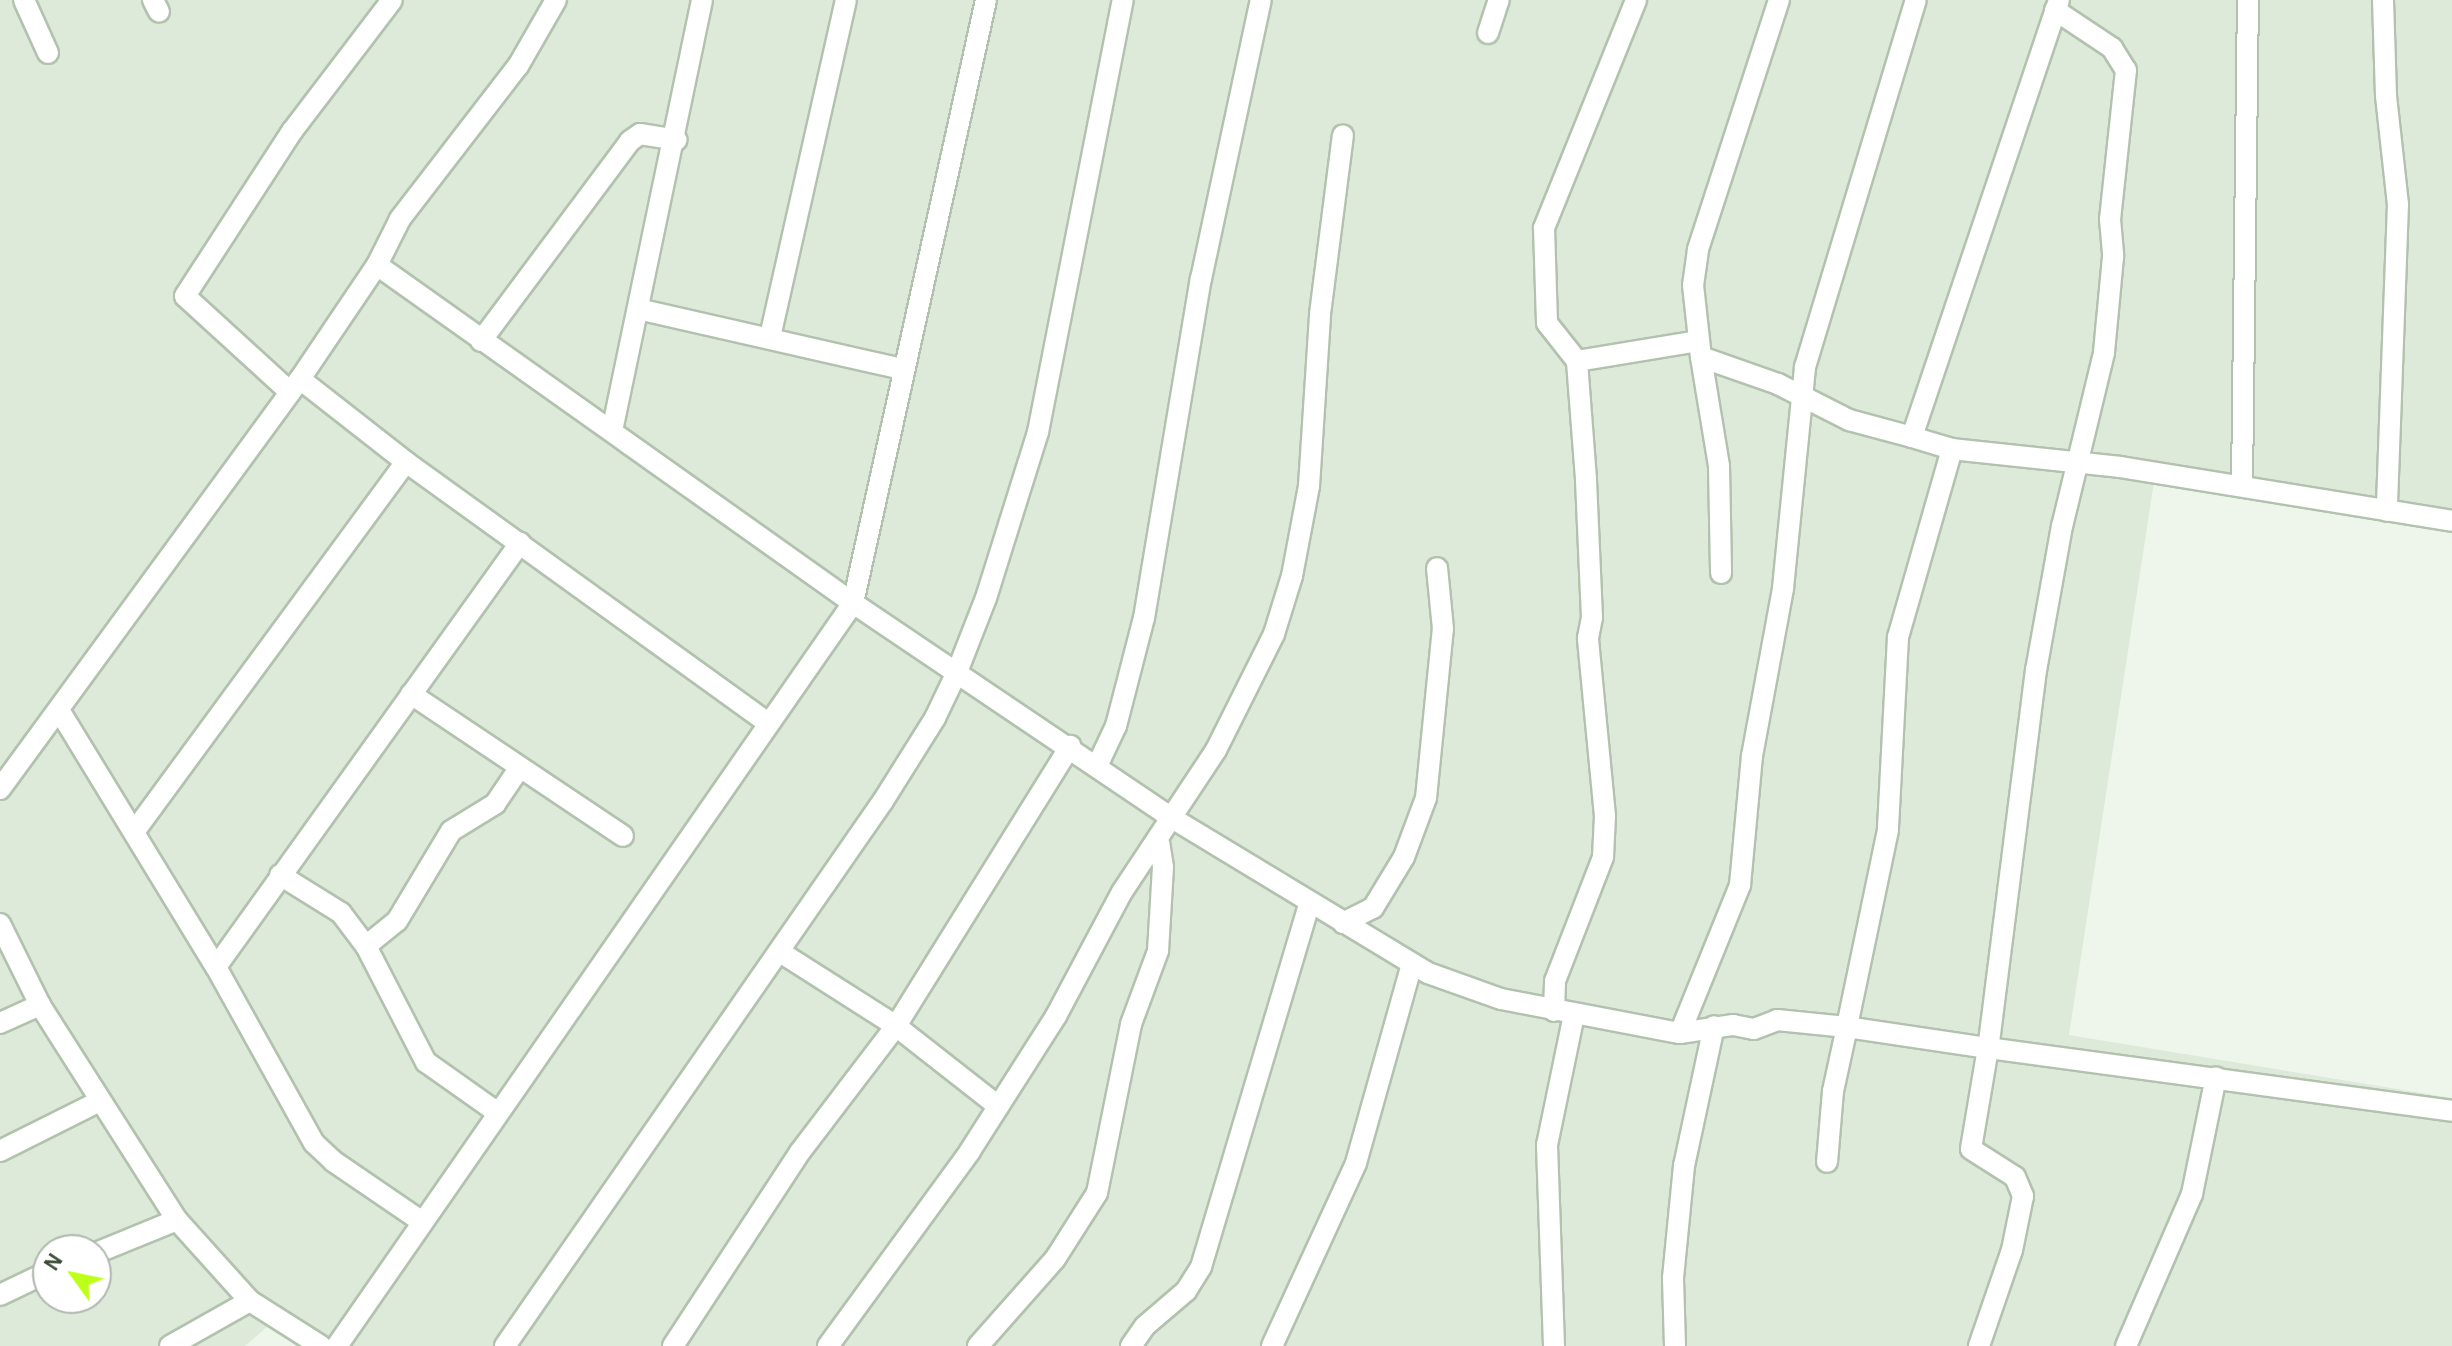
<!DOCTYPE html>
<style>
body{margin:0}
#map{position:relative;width:2452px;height:1346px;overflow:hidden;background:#eef6ec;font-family:"Alegreya Sans",sans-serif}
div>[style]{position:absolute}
.residential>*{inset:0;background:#ddeada}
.roads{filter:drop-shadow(2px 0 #b2c2ae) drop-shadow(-2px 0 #b2c2ae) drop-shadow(0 2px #b2c2ae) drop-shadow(0 -2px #b2c2ae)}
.minor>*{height:20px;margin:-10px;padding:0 10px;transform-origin:10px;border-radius:10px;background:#fff}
span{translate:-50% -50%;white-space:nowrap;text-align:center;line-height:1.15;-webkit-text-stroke:6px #fff;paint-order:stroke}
.north{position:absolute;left:32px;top:1234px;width:80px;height:80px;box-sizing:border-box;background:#fff;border:2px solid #b1b7b0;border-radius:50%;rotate:303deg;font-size:22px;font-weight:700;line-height:32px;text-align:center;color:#3d4b39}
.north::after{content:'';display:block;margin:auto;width:28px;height:36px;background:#beff1a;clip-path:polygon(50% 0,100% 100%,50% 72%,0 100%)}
</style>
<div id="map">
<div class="residential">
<div style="clip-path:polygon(evenodd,0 0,2452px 0,2452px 529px,2156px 469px,2069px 1035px,2452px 1098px,2452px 1346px,331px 1346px,285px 1311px,245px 1346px,0 1346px,0 0,48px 1250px,96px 1250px,96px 1298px,48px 1298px,48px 1250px)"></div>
</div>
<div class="roads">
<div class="minor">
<div style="left:24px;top:0;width:58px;rotate:65.6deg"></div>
<div style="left:153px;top:0;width:13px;rotate:63deg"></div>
<div style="left:1779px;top:0;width:263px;rotate:108deg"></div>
<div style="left:1698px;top:250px;width:35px;rotate:98deg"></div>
<div style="left:1693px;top:285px;width:72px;rotate:83.7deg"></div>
<div style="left:1701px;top:357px;width:82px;rotate:19.3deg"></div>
<div style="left:1778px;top:384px;width:80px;rotate:26.9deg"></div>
<div style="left:1849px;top:420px;width:65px;rotate:15.1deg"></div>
<div style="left:2059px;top:0;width:461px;rotate:108.6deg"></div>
<div style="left:1912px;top:437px;width:42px;rotate:16.7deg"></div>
<div style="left:1952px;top:449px;width:169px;rotate:6.1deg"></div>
<div style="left:2120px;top:467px;width:336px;rotate:9.2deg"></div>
<div style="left:2383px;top:0;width:96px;rotate:88.2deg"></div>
<div style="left:2386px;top:96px;width:109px;rotate:83.7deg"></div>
<div style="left:2398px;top:204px;width:307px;rotate:92.1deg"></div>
<div style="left:2055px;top:10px;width:69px;rotate:33.7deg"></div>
<div style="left:2112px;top:48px;width:26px;rotate:58deg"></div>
<div style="left:2126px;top:70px;width:150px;rotate:96.1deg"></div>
<div style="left:2110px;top:219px;width:38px;rotate:85deg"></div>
<div style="left:2113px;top:257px;width:96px;rotate:95.4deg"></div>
<div style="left:2104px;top:353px;width:178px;rotate:103.6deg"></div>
<div style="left:2062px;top:526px;width:146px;rotate:100.2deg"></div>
<div style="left:2036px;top:670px;width:381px;rotate:97.2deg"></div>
<div style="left:1988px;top:1048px;width:468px;rotate:7.7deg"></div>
<div style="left:1488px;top:33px;width:35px;rotate:-72deg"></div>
<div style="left:377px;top:265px;width:584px;rotate:35.38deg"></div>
<div style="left:853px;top:603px;width:385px;rotate:34deg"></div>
<div style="left:1172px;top:818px;width:299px;rotate:31.2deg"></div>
<div style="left:1428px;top:973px;width:77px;rotate:19.6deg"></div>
<div style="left:1501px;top:999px;width:182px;rotate:10.8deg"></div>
<div style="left:1680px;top:1033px;width:54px;rotate:-8.6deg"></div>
<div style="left:1733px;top:1025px;width:21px;rotate:11deg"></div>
<div style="left:1754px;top:1029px;width:25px;rotate:-21deg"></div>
<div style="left:1777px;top:1020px;width:70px;rotate:5.7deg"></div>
<div style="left:1847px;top:1027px;width:66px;rotate:102.3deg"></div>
<div style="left:1833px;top:1091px;width:71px;rotate:94.8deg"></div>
<div style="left:638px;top:309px;width:271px;rotate:12.8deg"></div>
<div style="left:770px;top:337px;width:345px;rotate:-77.3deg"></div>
<div style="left:481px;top:341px;width:249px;rotate:-53.3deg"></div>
<div style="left:630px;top:141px;width:12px;rotate:-35deg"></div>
<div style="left:640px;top:134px;width:37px;rotate:9deg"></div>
<div style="left:1701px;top:357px;width:110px;rotate:80.6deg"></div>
<div style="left:1719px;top:466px;width:107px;rotate:88.9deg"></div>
<div style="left:1577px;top:361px;width:123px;rotate:-9.4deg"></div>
<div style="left:300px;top:379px;width:135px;rotate:38.1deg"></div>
<div style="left:406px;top:462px;width:444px;rotate:35.8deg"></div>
<div style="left:290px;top:392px;width:142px;rotate:-137.6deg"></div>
<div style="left:185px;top:296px;width:198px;rotate:-57deg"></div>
<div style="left:293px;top:130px;width:163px;rotate:-52.7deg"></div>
<div style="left:612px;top:431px;width:440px;rotate:-78.2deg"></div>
<div style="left:1952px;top:449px;width:196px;rotate:106deg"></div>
<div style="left:1898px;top:637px;width:193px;rotate:93deg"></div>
<div style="left:1888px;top:830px;width:201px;rotate:101.8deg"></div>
<div style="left:1847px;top:1027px;width:143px;rotate:8.5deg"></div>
<div style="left:1988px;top:1048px;width:102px;rotate:99.6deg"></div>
<div style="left:1971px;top:1149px;width:52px;rotate:32.5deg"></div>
<div style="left:2015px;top:1177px;width:21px;rotate:67deg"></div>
<div style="left:2023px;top:1196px;width:55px;rotate:101.5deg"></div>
<div style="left:2012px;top:1250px;width:102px;rotate:109deg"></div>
<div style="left:2242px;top:486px;width:486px;rotate:-89.3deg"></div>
<div style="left:411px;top:694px;width:255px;rotate:33.8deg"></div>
<div style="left:59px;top:710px;width:301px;rotate:58.6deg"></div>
<div style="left:216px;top:967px;width:201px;rotate:60.9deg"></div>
<div style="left:314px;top:1143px;width:26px;rotate:43deg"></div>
<div style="left:333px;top:1161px;width:107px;rotate:34.3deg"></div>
<div style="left:1098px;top:764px;width:42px;rotate:-64.7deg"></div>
<div style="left:1116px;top:726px;width:112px;rotate:-75.5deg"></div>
<div style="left:1144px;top:618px;width:344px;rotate:-80.5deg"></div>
<div style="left:1201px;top:279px;width:285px;rotate:-77.9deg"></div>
<div style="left:0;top:789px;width:508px;rotate:-53.81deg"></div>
<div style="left:300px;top:379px;width:138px;rotate:-56deg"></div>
<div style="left:377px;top:265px;width:51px;rotate:-63.4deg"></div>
<div style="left:400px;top:219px;width:193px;rotate:-52.4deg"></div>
<div style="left:518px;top:66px;width:76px;rotate:-60.1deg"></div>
<div style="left:134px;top:832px;width:459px;rotate:-53.7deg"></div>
<div style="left:280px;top:875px;width:72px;rotate:31.9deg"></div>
<div style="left:341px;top:913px;width:41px;rotate:52.9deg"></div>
<div style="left:366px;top:946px;width:131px;rotate:62.7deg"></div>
<div style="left:426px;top:1062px;width:88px;rotate:35.3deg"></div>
<div style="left:1343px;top:923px;width:34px;rotate:-27deg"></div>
<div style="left:1373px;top:908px;width:60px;rotate:-58.7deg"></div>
<div style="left:1404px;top:857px;width:63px;rotate:-69.6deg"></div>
<div style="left:1426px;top:798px;width:170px;rotate:-84.3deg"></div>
<div style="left:1443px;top:629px;width:61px;rotate:-95.6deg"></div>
<div style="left:0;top:924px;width:90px;rotate:63.7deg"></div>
<div style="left:40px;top:1005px;width:255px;rotate:57.5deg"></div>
<div style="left:177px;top:1220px;width:109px;rotate:48deg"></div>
<div style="left:250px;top:1301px;width:84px;rotate:32.4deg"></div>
<div style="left:366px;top:946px;width:40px;rotate:-39deg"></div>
<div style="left:397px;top:921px;width:105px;rotate:-59deg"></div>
<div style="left:451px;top:831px;width:52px;rotate:-31.5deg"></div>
<div style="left:495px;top:804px;width:41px;rotate:-55.9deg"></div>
<div style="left:780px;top:952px;width:138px;rotate:32.5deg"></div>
<div style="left:896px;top:1026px;width:130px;rotate:38.1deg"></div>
<div style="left:216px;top:967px;width:522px;rotate:-54.36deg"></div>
<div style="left:1554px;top:1011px;width:30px;rotate:-88deg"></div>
<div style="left:1555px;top:981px;width:133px;rotate:-68.8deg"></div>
<div style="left:1603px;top:857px;width:41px;rotate:-87.2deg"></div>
<div style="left:1605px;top:816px;width:179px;rotate:-95.5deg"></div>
<div style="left:1588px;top:638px;width:20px;rotate:-79deg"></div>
<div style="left:1592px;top:618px;width:139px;rotate:-92.5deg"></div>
<div style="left:1586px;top:479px;width:118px;rotate:-94.4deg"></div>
<div style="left:1577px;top:361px;width:48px;rotate:-128.3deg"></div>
<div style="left:1547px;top:323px;width:95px;rotate:-91.8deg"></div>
<div style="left:1544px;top:228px;width:246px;rotate:-68deg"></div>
<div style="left:0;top:1023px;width:44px;rotate:-24.2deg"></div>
<div style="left:1680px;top:1033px;width:160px;rotate:-67.9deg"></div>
<div style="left:1740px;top:885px;width:130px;rotate:-84.7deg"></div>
<div style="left:1752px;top:756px;width:171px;rotate:-79.5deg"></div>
<div style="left:1783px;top:588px;width:222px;rotate:-84.3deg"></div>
<div style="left:1805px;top:367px;width:383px;rotate:-73.2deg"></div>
<div style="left:0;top:1151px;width:112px;rotate:-26.6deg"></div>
<div style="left:96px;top:1253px;width:87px;rotate:-22.2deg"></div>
<div style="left:0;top:1295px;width:53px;rotate:-25.6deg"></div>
<div style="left:170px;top:1346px;width:92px;rotate:-29.4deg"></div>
<div style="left:337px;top:1346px;width:905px;rotate:-55.22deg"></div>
<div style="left:853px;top:603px;width:617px;rotate:-77.56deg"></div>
<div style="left:505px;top:1346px;width:663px;rotate:-55.26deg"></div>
<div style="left:883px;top:801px;width:98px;rotate:-57.9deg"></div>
<div style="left:935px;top:718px;width:51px;rotate:-64.4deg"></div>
<div style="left:957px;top:672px;width:79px;rotate:-68.6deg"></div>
<div style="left:986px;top:598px;width:174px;rotate:-72.6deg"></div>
<div style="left:1038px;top:432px;width:440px;rotate:-78.9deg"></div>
<div style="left:673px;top:1346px;width:232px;rotate:-56.8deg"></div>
<div style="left:800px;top:1152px;width:158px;rotate:-52.7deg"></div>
<div style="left:896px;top:1026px;width:330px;rotate:-58.1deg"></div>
<div style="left:828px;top:1346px;width:241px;rotate:-53.9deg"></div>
<div style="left:970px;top:1151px;width:160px;rotate:-57.5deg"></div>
<div style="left:1056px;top:1016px;width:140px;rotate:-62deg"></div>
<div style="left:1122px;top:892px;width:170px;rotate:-56.5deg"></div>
<div style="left:1216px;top:750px;width:130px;rotate:-63.4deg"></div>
<div style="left:1274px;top:634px;width:61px;rotate:-72.8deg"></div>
<div style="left:1292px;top:576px;width:92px;rotate:-79.3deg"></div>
<div style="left:1309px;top:486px;width:172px;rotate:-86.3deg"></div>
<div style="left:1320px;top:314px;width:180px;rotate:-82.7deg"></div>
<div style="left:978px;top:1346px;width:116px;rotate:-48.5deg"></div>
<div style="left:1055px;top:1259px;width:78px;rotate:-57.5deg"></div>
<div style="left:1097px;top:1193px;width:172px;rotate:-78.6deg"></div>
<div style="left:1131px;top:1024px;width:78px;rotate:-69.7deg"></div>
<div style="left:1158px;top:951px;width:84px;rotate:-86.6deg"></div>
<div style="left:1163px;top:867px;width:24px;rotate:-99deg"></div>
<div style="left:1131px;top:1346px;width:24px;rotate:-55deg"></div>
<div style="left:1145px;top:1326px;width:54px;rotate:-40.5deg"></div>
<div style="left:1186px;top:1291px;width:28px;rotate:-58deg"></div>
<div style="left:1201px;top:1267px;width:379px;rotate:-73.4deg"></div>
<div style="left:1272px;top:1346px;width:201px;rotate:-65.3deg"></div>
<div style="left:1356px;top:1163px;width:207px;rotate:-74.3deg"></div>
<div style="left:1554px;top:1346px;width:201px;rotate:-92deg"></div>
<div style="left:1547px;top:1145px;width:133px;rotate:-78.3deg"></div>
<div style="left:1675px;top:1346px;width:68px;rotate:-91.7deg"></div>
<div style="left:1673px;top:1278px;width:113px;rotate:-84.4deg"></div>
<div style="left:1684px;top:1166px;width:143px;rotate:-77.9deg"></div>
<div style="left:2126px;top:1346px;width:166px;rotate:-66.5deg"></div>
<div style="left:2192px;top:1194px;width:119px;rotate:-78.4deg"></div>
</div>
</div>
<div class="north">N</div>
</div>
